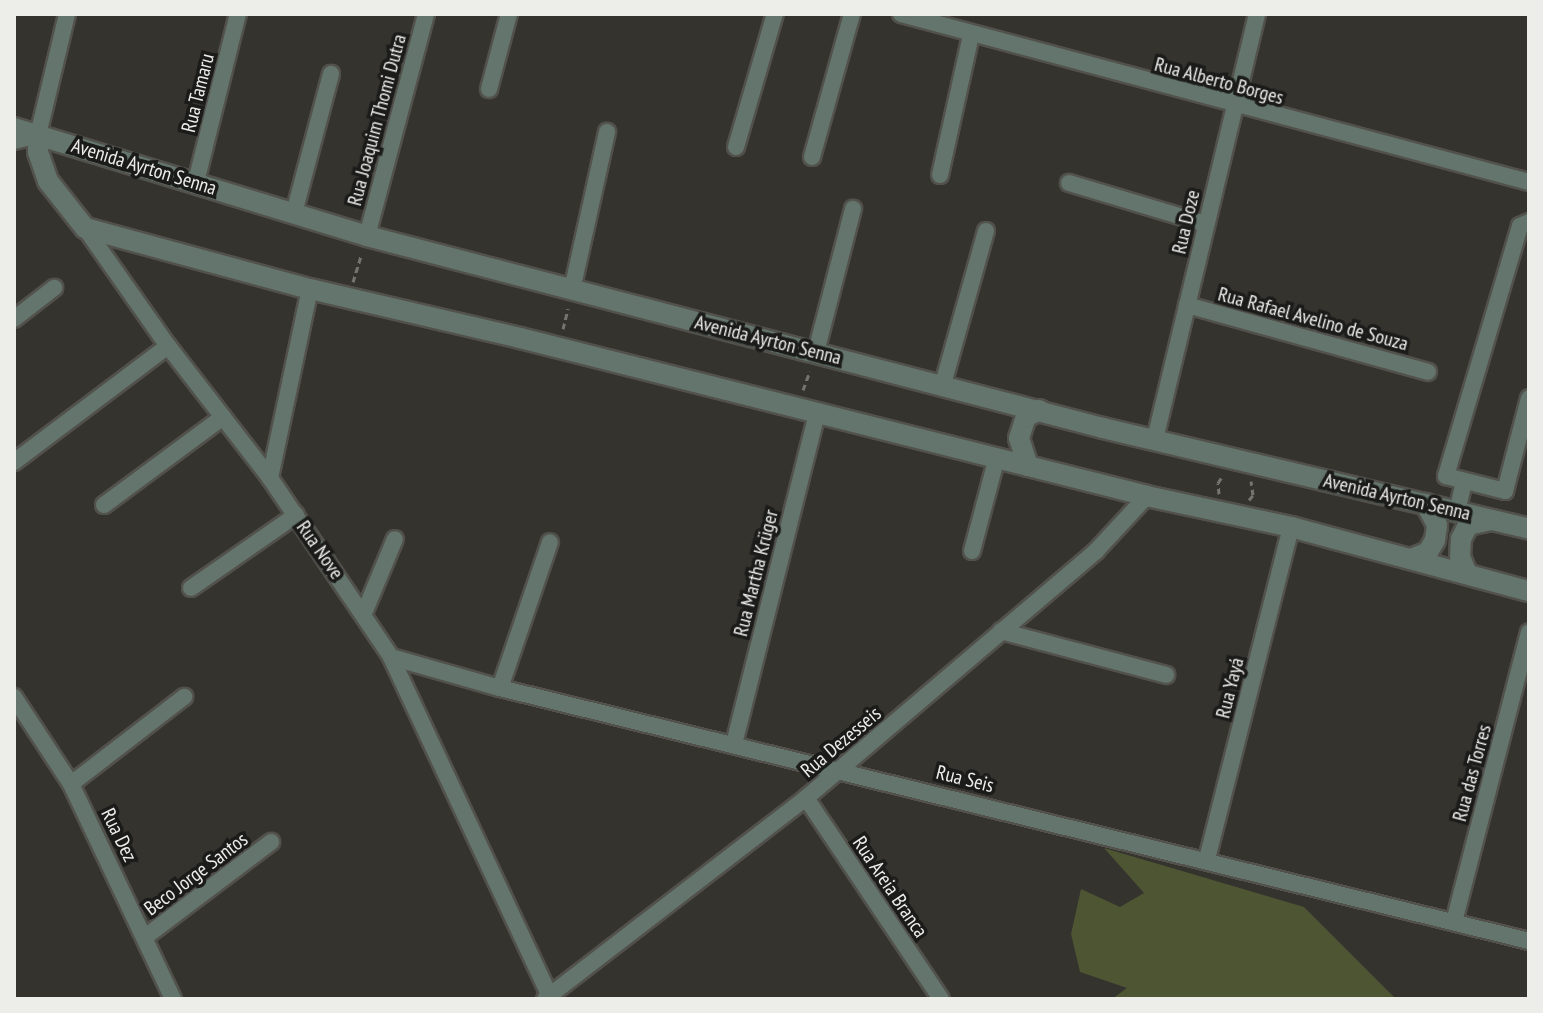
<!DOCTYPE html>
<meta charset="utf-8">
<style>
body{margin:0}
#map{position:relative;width:1543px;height:1013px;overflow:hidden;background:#34332e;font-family:"PT Sans Narrow",sans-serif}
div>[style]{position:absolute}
.green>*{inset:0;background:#4e5532}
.path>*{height:3px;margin-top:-1.5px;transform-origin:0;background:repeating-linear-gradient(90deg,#757470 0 6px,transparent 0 10px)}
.roads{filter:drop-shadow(2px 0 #52514c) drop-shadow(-2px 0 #52514c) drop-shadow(0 2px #52514c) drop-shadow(0 -2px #52514c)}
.minor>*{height:16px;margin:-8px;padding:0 8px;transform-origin:8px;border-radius:8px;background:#63756c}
.tertiary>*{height:20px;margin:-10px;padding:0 10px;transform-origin:10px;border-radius:10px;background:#63756c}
span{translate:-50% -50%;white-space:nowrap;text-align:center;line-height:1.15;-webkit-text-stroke:7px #1b1b19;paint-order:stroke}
.street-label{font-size:20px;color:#ededea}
.frame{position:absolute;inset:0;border:16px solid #ededea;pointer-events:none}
</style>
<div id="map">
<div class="green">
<div style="clip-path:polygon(1104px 848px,1304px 907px,1396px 999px,1112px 999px,1127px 988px,1080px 972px,1071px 934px,1081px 889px,1120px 907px,1144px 893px)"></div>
</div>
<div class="path">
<div style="left:353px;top:282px;width:28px;rotate:-73deg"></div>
<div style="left:563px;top:329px;width:21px;rotate:-76deg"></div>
<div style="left:803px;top:390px;width:20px;rotate:-70deg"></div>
<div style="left:1219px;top:494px;width:11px;rotate:-95deg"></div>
<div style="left:1218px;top:483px;width:9px;rotate:-58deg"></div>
<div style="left:1249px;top:500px;width:6px;rotate:-51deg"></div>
<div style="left:1253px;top:495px;width:14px;rotate:-98deg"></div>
</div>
<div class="roads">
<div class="minor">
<div style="left:901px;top:14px;width:650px;rotate:14.98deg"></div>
<div style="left:489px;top:89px;width:78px;rotate:-75.1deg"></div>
<div style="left:14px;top:141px;width:25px;rotate:-14deg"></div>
<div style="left:38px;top:135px;width:124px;rotate:-76.5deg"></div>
<div style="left:736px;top:147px;width:139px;rotate:-73.7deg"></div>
<div style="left:812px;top:157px;width:148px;rotate:-74.4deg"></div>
<div style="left:940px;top:175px;width:143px;rotate:-77.5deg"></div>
<div style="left:196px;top:182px;width:173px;rotate:-76deg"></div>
<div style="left:1069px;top:183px;width:143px;rotate:16.7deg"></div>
<div style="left:294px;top:213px;width:144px;rotate:-75.1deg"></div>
<div style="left:1529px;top:222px;width:10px;rotate:156deg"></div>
<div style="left:1520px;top:226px;width:261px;rotate:106.5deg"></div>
<div style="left:1446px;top:476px;width:61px;rotate:14.3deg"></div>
<div style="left:1505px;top:491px;width:96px;rotate:-75.5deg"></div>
<div style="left:85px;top:228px;width:144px;rotate:54.9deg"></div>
<div style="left:168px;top:346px;width:167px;rotate:52.3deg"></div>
<div style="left:270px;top:478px;width:216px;rotate:55.9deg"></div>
<div style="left:391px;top:657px;width:378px;rotate:64.9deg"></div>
<div style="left:367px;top:236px;width:230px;rotate:-75.1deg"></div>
<div style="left:572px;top:290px;width:162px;rotate:-77.5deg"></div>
<div style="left:1187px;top:305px;width:250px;rotate:15.5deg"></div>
<div style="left:14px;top:319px;width:51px;rotate:-37.8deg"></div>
<div style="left:816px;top:352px;width:148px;rotate:-75.5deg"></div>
<div style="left:943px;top:384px;width:159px;rotate:-74.3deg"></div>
<div style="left:1155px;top:439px;width:437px;rotate:-76.5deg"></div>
<div style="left:14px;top:462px;width:193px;rotate:-37deg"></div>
<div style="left:270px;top:478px;width:193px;rotate:-78.1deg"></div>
<div style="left:104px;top:505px;width:148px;rotate:-36.5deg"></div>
<div style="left:1457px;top:512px;width:31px;rotate:-77deg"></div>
<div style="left:972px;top:551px;width:97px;rotate:-75.1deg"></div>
<div style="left:191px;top:588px;width:128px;rotate:-34.8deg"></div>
<div style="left:364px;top:613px;width:80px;rotate:-67.3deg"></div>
<div style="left:1001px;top:631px;width:171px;rotate:14.9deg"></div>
<div style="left:391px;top:657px;width:113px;rotate:15.9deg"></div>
<div style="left:500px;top:688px;width:1060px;rotate:13.81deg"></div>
<div style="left:500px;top:688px;width:154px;rotate:-71.1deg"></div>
<div style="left:14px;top:697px;width:104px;rotate:56.8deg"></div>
<div style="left:71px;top:784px;width:238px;rotate:64.6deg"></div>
<div style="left:734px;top:744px;width:341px;rotate:-75.9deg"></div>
<div style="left:71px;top:784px;width:143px;rotate:-37.6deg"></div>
<div style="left:806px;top:798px;width:242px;rotate:56.1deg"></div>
<div style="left:1207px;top:859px;width:342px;rotate:-75.8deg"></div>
<div style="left:1454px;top:922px;width:299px;rotate:-75.5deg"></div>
<div style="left:145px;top:937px;width:158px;rotate:-37deg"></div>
<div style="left:545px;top:999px;width:329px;rotate:-37.6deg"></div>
<div style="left:806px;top:798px;width:381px;rotate:-40.4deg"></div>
<div style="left:1096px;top:551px;width:75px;rotate:-47.2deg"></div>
</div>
<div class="tertiary">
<div style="left:14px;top:128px;width:369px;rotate:17deg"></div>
<div style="left:367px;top:236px;width:761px;rotate:14.62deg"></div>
<div style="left:1103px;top:428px;width:438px;rotate:13.3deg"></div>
<div style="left:38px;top:135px;width:17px;rotate:90deg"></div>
<div style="left:38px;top:152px;width:31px;rotate:71deg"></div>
<div style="left:48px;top:181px;width:60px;rotate:51.8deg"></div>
<div style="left:85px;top:228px;width:233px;rotate:15.2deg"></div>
<div style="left:310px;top:289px;width:216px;rotate:13.1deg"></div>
<div style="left:520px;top:338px;width:647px;rotate:14.14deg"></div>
<div style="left:1147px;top:496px;width:147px;rotate:12.1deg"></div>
<div style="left:1291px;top:527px;width:246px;rotate:15.1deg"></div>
<div style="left:1028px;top:466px;width:29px;rotate:-108deg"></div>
<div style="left:1019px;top:438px;width:22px;rotate:-72deg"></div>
<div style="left:1026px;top:417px;width:15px;rotate:-28deg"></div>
<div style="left:1411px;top:559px;width:18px;rotate:-22deg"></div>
<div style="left:1428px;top:552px;width:14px;rotate:-60deg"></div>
<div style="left:1435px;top:540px;width:15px;rotate:-82deg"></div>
<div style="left:1437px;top:525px;width:24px;rotate:-118deg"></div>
<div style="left:1467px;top:574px;width:18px;rotate:-112deg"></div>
<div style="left:1460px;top:557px;width:18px;rotate:-87deg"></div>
<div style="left:1461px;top:539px;width:16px;rotate:-63deg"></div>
<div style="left:1468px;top:525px;width:24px;rotate:-12deg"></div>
</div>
</div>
<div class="street-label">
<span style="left:1219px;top:81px;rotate:15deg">Rua Alberto Borges</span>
<span style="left:198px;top:93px;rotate:-76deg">Rua Tamaru</span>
<span style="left:377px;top:120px;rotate:-75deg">Rua Joaquim Thomi Dutra</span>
<span style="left:144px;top:167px;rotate:17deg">Avenida Ayrton Senna</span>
<span style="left:1186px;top:222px;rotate:-77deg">Rua Doze</span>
<span style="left:1313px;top:319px;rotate:15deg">Rua Rafael Avelino de Souza</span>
<span style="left:768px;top:340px;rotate:14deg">Avenida Ayrton Senna</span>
<span style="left:1397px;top:497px;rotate:13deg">Avenida Ayrton Senna</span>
<span style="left:320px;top:550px;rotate:55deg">Rua Nove</span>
<span style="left:756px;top:573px;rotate:-76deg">Rua Martha Krüger</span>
<span style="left:1230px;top:688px;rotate:-76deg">Rua Yayá</span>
<span style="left:841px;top:742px;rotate:-40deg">Rua Dezesseis</span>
<span style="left:1472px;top:773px;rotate:-75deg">Rua das Torres</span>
<span style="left:965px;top:779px;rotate:14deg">Rua Seis</span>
<span style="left:119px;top:835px;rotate:64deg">Rua Dez</span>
<span style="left:196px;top:874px;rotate:-37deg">Beco Jorge Santos</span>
<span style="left:890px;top:887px;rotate:56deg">Rua Areia Branca</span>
</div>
<div class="frame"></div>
</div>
